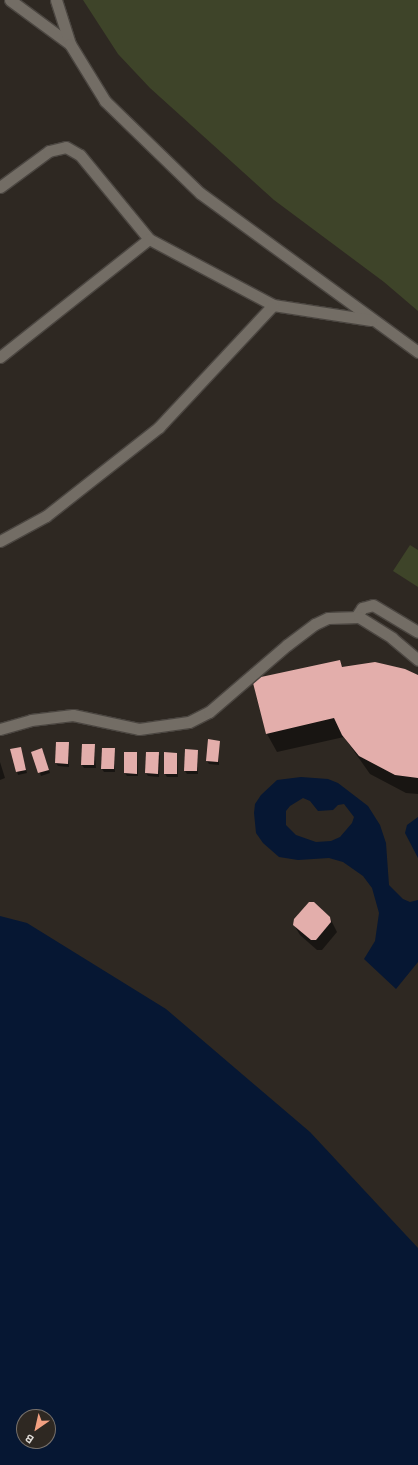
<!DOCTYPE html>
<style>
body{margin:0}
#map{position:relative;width:418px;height:1465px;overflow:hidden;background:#2e2822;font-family:Overpass,sans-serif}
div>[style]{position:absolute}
.green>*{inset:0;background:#3e4429}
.water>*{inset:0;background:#061733}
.shadow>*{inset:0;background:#0007}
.building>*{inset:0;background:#e3aeab}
.roads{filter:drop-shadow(1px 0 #4b4641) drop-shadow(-1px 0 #4b4641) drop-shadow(0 1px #4b4641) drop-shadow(0 -1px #4b4641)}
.minor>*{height:11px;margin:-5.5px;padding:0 5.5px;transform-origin:5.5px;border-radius:5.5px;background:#736d65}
span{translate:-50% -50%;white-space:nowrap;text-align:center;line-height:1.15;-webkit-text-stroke:4px #2e2822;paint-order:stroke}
.north{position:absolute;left:16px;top:1409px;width:40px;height:40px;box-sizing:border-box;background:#2e2822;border:1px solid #76706b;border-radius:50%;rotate:214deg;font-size:11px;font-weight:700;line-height:16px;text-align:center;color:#e1ddd9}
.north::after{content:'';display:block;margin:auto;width:14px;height:18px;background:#f2a081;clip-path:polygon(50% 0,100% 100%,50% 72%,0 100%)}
</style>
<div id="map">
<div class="green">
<div style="clip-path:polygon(83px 0,418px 0,418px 311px,384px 282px,274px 200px,150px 88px,118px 54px)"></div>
<div style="clip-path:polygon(410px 545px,418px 550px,418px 587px,393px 571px)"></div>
</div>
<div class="water">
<div style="clip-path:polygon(evenodd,301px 777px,328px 779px,338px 783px,368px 806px,380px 825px,386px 843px,389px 885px,403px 899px,410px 902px,418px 900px,418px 962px,396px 989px,364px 959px,375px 941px,379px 913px,372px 888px,363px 876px,343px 862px,329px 858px,298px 860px,279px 857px,263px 843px,256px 833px,254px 813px,255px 804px,261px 795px,277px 780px,301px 777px,303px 798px,310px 801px,318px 811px,333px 810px,338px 805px,344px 804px,354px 817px,352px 823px,340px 837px,331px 841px,316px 842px,296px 835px,286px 825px,286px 811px,290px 806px,303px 798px)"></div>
<div style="clip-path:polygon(418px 817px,418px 858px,405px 833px,407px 825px)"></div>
<div style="clip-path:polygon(evenodd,0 916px,27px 923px,166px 1009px,310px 1132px,418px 1248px,418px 1465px,0 1465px,0 916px,24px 1417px,48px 1417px,48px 1441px,24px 1441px,24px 1417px)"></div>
</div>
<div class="shadow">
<div style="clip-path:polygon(339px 661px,343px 668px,418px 676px,418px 794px,406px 793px,370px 774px,344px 737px,277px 752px,267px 734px)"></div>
<div style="clip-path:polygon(219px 742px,219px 765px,209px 764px,207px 761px)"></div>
<div style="clip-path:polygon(68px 743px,69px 767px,58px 766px,56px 763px)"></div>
<div style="clip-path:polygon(94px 745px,96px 768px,84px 768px,82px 765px)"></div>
<div style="clip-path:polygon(20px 748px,27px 773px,18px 775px,12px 750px)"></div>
<div style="clip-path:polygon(114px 749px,115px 772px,104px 772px,102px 769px)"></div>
<div style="clip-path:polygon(197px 751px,198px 774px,187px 774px,185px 771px)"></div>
<div style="clip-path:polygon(33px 752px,43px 752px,50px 773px,41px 776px)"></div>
<div style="clip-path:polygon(137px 753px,138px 776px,127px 776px,125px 773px)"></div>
<div style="clip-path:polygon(147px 753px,158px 753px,160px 756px,159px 777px,148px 776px,146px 773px)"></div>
<div style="clip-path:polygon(177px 754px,178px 777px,167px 777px,165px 774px)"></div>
<div style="clip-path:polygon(0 762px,5px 778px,0 780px)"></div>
<div style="clip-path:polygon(330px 918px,337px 932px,322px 950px,317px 950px,300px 935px,294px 925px)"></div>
</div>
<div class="building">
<div style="clip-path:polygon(340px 660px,342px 667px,375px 662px,405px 669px,418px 675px,418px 778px,395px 775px,359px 756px,342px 735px,334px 718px,266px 734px,252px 679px)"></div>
<div style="clip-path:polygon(208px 739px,220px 741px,218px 762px,206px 761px)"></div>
<div style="clip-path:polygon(56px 742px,69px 742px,68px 764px,55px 763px)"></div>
<div style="clip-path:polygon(82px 744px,95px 744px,94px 765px,81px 765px)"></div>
<div style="clip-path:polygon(21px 747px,26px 770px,16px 772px,10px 749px)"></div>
<div style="clip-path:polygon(42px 748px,49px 770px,38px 773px,31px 752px)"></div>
<div style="clip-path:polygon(102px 748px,115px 748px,114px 769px,101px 769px)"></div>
<div style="clip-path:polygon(185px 749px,198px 750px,197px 771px,184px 771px)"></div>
<div style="clip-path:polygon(124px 752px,137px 752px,137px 774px,124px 773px)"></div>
<div style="clip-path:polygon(146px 752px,159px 752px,158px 774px,145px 773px)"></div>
<div style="clip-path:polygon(164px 752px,177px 753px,177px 774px,164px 774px)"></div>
<div style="clip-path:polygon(309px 902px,314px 902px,330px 917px,331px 922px,316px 940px,311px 940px,293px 925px,294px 919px)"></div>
</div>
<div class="roads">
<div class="minor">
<div style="left:10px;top:0;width:74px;rotate:36.3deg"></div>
<div style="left:56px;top:0;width:46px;rotate:72.3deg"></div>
<div style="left:70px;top:44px;width:67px;rotate:58.4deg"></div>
<div style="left:105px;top:101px;width:132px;rotate:44.1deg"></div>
<div style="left:200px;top:193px;width:270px;rotate:36.1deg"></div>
<div style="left:0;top:187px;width:61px;rotate:-36.3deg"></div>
<div style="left:49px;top:151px;width:17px;rotate:-13deg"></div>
<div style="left:66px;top:147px;width:16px;rotate:30deg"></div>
<div style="left:80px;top:155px;width:109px;rotate:50.6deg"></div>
<div style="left:149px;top:239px;width:140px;rotate:28deg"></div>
<div style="left:273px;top:305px;width:99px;rotate:8.7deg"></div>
<div style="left:0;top:357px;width:190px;rotate:-38.4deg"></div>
<div style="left:0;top:541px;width:52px;rotate:-28.5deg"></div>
<div style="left:46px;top:516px;width:144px;rotate:-38.2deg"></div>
<div style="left:159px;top:427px;width:167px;rotate:-46.9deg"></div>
<div style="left:356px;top:617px;width:11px;rotate:-56deg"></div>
<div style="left:362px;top:608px;width:11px;rotate:-15deg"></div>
<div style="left:373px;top:605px;width:52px;rotate:31deg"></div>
<div style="left:0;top:729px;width:32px;rotate:-16deg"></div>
<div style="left:31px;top:720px;width:42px;rotate:-6.8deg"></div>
<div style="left:73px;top:715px;width:67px;rotate:12deg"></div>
<div style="left:139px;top:729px;width:50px;rotate:-8deg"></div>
<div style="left:189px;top:722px;width:22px;rotate:-27deg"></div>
<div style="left:209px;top:712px;width:103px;rotate:-40.7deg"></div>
<div style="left:287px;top:645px;width:35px;rotate:-37deg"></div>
<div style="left:315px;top:624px;width:14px;rotate:-25deg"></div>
<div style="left:328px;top:618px;width:31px;rotate:-2deg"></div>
<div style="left:359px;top:617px;width:39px;rotate:32deg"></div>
<div style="left:392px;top:638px;width:34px;rotate:40deg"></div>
</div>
</div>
<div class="north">B</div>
</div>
